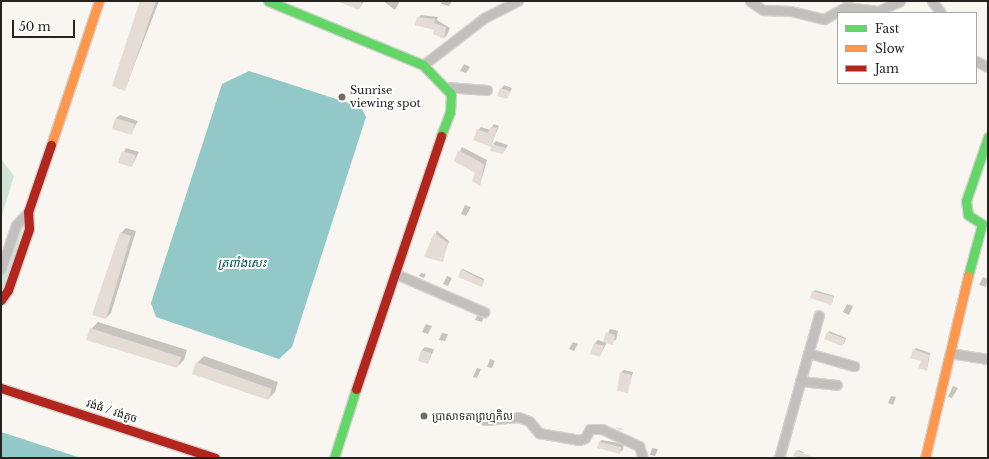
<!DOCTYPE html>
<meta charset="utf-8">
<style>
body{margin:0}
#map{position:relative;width:989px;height:459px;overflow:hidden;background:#f9f5f0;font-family:"Libre Baskerville","Noto Sans Khmer",serif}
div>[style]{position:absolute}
.green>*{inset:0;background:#d0e3d6}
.water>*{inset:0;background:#92c8c7}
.shadow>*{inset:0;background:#0003}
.building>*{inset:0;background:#e5dcd6}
.roads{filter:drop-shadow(1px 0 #d6d3cf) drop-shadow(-1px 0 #d6d3cf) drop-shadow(0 1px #d6d3cf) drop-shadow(0 -1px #d6d3cf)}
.street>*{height:9px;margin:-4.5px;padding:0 4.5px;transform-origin:4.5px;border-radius:4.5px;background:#c2bfbd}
.fast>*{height:9px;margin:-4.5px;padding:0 4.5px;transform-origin:4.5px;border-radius:4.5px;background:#63d668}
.slow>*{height:9px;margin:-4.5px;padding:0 4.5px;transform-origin:4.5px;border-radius:4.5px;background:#ff974d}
.jam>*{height:9px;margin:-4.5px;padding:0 4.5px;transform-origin:4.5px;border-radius:4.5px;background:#b3261e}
.dots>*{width:11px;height:11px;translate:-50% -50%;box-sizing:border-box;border:2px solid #fff;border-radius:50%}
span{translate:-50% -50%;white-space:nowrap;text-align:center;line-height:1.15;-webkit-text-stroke:4px #fff;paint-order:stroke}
.poi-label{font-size:11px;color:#26231e}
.left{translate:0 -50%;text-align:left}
.street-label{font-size:11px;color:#26231e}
.water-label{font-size:12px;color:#0a5154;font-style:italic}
.frame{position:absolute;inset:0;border:2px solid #26231e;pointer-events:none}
.legend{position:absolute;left:837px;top:12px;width:140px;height:72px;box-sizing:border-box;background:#fff;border:1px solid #a8a7a5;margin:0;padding:5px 7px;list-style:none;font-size:12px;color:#26231e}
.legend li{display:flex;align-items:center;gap:8px;height:20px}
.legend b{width:20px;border:1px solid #a8a7a5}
.scale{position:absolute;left:12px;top:20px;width:63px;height:18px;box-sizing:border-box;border:2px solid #26231e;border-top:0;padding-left:5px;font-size:12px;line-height:14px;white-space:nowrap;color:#26231e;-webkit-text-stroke:3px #fff;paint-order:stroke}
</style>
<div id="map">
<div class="green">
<div style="clip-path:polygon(1px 159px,14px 176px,1px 218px)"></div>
<div style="clip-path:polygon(28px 212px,1px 300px,1px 269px,16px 225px)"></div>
</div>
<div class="water">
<div style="clip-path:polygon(249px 71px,361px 107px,366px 117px,292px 347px,279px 359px,156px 317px,151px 303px,222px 84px)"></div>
<div style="clip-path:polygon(1px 432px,81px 458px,1px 458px)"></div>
</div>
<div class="shadow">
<div style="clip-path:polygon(140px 1px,159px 1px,125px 89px)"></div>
<div style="clip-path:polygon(349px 1px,364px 1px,359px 9px)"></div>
<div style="clip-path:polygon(383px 1px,400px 1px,395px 10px)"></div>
<div style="clip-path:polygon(442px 1px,452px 1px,449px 6px,441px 4px)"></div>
<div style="clip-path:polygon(421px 15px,438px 17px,437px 20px,450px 28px,447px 35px,444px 38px,434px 34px,435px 30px,418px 18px)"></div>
<div style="clip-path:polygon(464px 64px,470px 67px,466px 73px,460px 71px)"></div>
<div style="clip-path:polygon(504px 85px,512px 88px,507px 98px,501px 89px)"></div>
<div style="clip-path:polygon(120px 115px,138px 121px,131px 134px,116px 118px)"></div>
<div style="clip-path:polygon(494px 124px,499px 126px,491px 145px,478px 130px,481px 127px,490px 130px)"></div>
<div style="clip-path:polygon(496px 141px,508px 145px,503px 153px,493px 144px)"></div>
<div style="clip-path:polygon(462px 147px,487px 160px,480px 185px,477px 172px,455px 161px)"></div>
<div style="clip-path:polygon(126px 148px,139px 152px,132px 166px,119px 162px)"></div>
<div style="clip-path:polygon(465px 205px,471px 207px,466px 216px,461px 214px)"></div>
<div style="clip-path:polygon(126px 228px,136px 231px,111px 313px,106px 318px,121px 233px)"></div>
<div style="clip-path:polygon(437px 231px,449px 241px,442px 261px,426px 256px)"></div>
<div style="clip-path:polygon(463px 269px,484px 279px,483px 284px,462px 270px)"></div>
<div style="clip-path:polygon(421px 273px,426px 274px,424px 278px,419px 276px)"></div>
<div style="clip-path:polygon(447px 276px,452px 278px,448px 286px,443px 284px)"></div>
<div style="clip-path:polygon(983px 277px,988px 279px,986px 287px,979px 285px)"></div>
<div style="clip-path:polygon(815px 290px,834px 296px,832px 303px,811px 298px)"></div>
<div style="clip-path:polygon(847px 304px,853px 306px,849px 315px,843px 312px)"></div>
<div style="clip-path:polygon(478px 314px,484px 316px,482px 322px,475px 320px)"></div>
<div style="clip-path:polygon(98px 322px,187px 350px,184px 360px,177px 367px,91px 329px)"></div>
<div style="clip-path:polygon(426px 324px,432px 326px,428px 334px,422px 332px)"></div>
<div style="clip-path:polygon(610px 329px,618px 331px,616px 340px,607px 342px,600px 356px,595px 343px,598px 340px,604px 342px)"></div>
<div style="clip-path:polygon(829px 331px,846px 338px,844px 344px,828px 333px)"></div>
<div style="clip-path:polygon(442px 333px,448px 334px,445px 341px,439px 340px)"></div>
<div style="clip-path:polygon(573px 342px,578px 344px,574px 351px,569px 349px)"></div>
<div style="clip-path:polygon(425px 347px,434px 349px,428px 363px,422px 350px)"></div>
<div style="clip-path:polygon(916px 348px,930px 353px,927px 370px,914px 350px)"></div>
<div style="clip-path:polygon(204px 356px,278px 382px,275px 392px,268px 399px,197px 363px)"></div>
<div style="clip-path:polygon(490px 359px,495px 361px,492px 368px,487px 367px)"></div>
<div style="clip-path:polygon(477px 368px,481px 369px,477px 378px,473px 377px)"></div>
<div style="clip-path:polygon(624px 370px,633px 372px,627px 392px,621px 372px)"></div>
<div style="clip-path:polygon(953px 386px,958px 388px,952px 398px,948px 397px)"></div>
<div style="clip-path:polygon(891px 396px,896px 397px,893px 405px,888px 403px)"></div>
<div style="clip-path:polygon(615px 427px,623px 429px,622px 430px)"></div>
<div style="clip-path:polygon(602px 440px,624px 444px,623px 450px,620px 452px,599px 442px)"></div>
<div style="clip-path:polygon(652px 448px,658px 449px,655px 456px,650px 455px)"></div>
<div style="clip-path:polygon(798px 450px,804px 452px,800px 458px,795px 456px)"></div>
</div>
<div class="building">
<div style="clip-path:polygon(140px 1px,156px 1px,125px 91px,112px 86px)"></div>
<div style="clip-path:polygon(336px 1px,362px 1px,359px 10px)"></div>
<div style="clip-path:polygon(417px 17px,435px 19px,434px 23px,446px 27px,444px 39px,433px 34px,434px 30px,415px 25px)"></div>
<div style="clip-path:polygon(500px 88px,510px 91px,507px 99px,497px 96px)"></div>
<div style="clip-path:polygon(115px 118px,135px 124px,132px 135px,112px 129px)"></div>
<div style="clip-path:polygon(490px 127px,497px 128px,491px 147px,473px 140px,477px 129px,488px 133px)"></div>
<div style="clip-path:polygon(492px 144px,505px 148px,503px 154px,490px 151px)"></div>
<div style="clip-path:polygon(458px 150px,484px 164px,480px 186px,472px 181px,475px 173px,454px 161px)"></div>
<div style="clip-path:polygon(122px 151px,136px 155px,132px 167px,118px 163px)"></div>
<div style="clip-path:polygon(120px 232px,131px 236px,106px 319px,92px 315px)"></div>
<div style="clip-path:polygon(434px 233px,448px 243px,443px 262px,424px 257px)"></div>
<div style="clip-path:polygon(461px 269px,484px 281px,482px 287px,458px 277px)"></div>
<div style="clip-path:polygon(812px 291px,834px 297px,831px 305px,810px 298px)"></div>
<div style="clip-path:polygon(90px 328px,181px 357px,177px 368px,86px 340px)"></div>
<div style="clip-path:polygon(606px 332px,615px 335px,613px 345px,603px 342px)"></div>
<div style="clip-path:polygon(827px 332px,845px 339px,842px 346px,824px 339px)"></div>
<div style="clip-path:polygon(594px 343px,604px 346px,600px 357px,590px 354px)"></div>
<div style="clip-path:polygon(913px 349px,929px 355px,927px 371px,918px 368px,921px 361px,910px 358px)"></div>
<div style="clip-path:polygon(421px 350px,431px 353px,428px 364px,418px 361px)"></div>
<div style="clip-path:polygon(196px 362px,272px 389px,268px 400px,192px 374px)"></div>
<div style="clip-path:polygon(620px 372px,631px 375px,628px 393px,617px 391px)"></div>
<div style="clip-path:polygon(599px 442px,621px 447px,620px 454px,597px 448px)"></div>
<div style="clip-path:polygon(796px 450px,814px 458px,793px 456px)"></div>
</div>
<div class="roads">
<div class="street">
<div style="left:750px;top:1px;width:16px;rotate:35deg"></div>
<div style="left:763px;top:10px;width:28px;rotate:2deg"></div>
<div style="left:791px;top:11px;width:34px;rotate:14deg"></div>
<div style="left:824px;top:19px;width:25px;rotate:-29deg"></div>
<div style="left:846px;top:7px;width:32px;rotate:7deg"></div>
<div style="left:878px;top:11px;width:24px;rotate:-24deg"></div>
<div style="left:932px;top:1px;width:15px;rotate:53deg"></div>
<div style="left:976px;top:61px;width:13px;rotate:27deg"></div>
<div style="left:423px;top:65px;width:77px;rotate:-37.6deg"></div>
<div style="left:484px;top:18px;width:38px;rotate:-27deg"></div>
<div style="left:446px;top:87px;width:41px;rotate:4.2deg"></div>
<div style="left:1px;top:269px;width:46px;rotate:-71.2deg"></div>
<div style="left:16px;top:225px;width:18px;rotate:-47deg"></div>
<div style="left:396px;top:274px;width:96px;rotate:23.4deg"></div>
<div style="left:808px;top:353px;width:48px;rotate:15.8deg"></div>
<div style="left:950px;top:353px;width:38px;rotate:9deg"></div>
<div style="left:800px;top:381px;width:37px;rotate:6deg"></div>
<div style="left:485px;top:420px;width:33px;rotate:-5deg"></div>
<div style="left:518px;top:417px;width:12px;rotate:20deg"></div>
<div style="left:529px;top:421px;width:16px;rotate:50deg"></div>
<div style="left:539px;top:433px;width:41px;rotate:9.9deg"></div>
<div style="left:579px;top:440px;width:6px;rotate:-18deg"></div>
<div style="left:585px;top:438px;width:10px;rotate:-61deg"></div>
<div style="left:590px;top:429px;width:12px"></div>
<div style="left:602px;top:429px;width:41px;rotate:24.7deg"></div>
<div style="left:639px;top:446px;width:13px;rotate:72deg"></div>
<div style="left:779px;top:458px;width:148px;rotate:-74.4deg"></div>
</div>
<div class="fast">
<div style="left:268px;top:1px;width:168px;rotate:22.4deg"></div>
<div style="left:423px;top:65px;width:40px;rotate:46deg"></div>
<div style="left:451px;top:94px;width:18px;rotate:93deg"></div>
<div style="left:450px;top:112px;width:26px;rotate:111deg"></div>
<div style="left:968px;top:276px;width:54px;rotate:-74.9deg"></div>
<div style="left:982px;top:224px;width:17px;rotate:-147deg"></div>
<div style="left:968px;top:215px;width:14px;rotate:-98deg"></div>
<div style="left:966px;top:201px;width:68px;rotate:-71deg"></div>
<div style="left:334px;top:458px;width:72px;rotate:-72.3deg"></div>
</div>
<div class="slow">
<div style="left:51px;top:145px;width:152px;rotate:-71.6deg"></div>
<div style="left:925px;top:458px;width:187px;rotate:-76.7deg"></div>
</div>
<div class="jam">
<div style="left:1px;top:300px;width:12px;rotate:-55deg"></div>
<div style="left:8px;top:290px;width:65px;rotate:-71deg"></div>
<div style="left:29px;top:229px;width:17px;rotate:-93deg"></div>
<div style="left:28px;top:212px;width:71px;rotate:-71.1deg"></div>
<div style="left:1px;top:388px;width:225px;rotate:18.1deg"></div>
<div style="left:356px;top:389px;width:267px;rotate:-71.4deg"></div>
</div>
</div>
<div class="dots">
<div style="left:342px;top:97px;background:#706c68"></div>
<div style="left:424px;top:416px;background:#706c68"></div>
</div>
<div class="poi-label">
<span class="left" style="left:350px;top:97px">Sunrise<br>viewing spot</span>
<span class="left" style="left:432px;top:416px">ប្រាសាទតាព្រហ្មកិល</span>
</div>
<div class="street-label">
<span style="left:112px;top:411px;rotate:18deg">វង់ធំ / វង់តូច</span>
</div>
<div class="water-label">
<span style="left:242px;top:263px">ត្រពាំងសេះ</span>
</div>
<div class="frame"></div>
<ul class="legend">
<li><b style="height:5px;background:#63d668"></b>Fast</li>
<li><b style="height:5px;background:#ff974d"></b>Slow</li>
<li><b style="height:5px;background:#b3261e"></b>Jam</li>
</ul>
<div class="scale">50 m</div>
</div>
